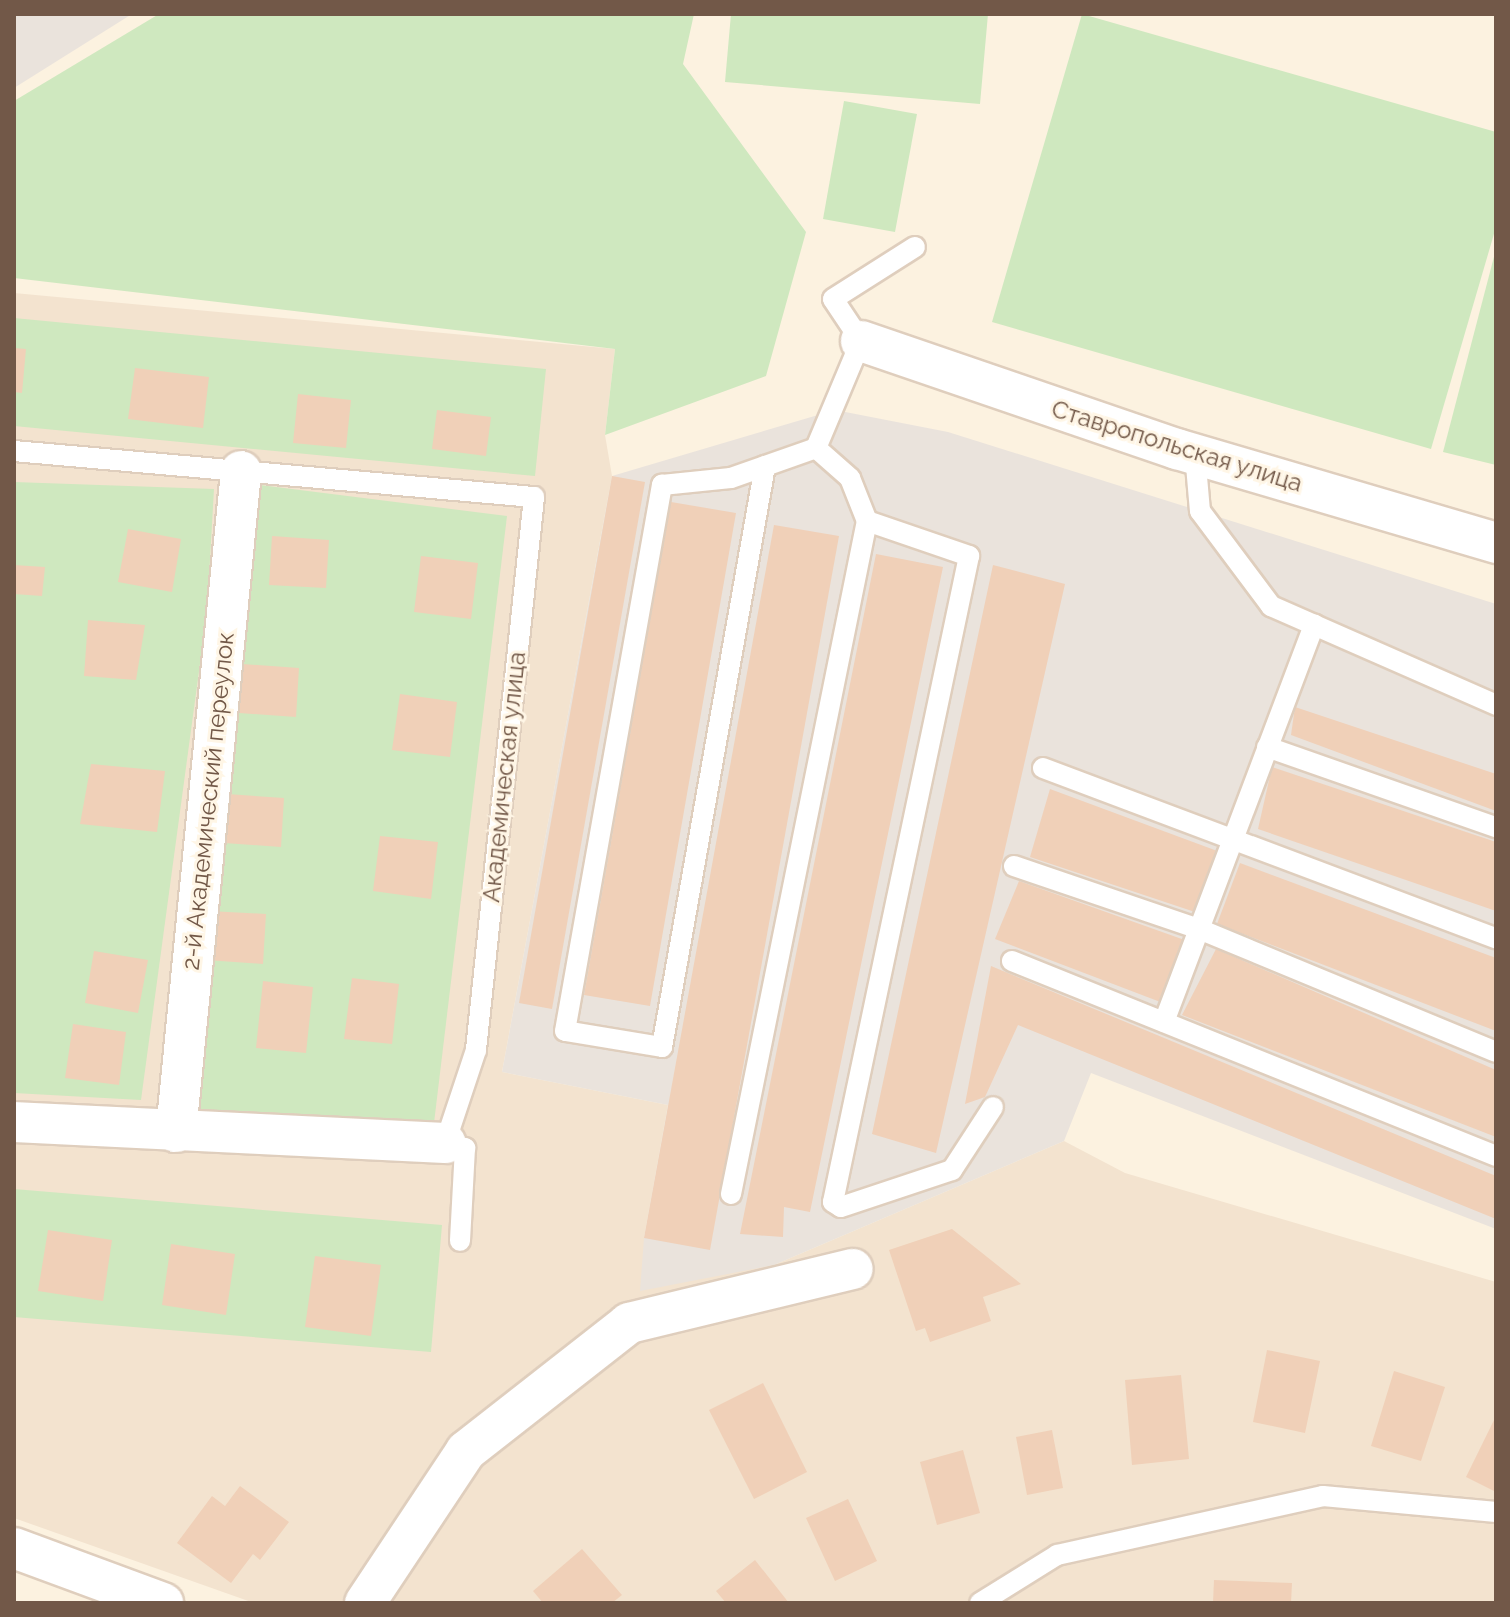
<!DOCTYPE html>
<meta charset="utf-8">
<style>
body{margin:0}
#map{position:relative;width:1510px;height:1617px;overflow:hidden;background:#fcf2e0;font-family:Raleway,sans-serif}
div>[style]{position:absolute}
.residential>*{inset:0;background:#f3e3cf}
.industrial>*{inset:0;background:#eae3dc}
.green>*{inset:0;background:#cfe8bf}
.building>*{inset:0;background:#f0d0b8}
.roads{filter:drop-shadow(2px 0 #dfcebd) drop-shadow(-2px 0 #dfcebd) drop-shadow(0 2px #dfcebd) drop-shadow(0 -2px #dfcebd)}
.service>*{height:20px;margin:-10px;padding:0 10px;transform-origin:10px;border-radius:10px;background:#fff}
.minor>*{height:40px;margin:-20px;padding:0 20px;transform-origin:20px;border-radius:20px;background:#fff}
span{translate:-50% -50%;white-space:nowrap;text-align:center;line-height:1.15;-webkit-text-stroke:6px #fff6e6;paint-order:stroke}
.street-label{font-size:24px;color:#725848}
.frame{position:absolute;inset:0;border:16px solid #725848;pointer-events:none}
</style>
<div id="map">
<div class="residential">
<div style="clip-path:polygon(14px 293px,615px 349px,605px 435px,612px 476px,502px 1072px,668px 1105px,644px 1238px,774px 1265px,1064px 1141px,1125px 1173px,1496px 1282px,1496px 1603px,254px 1603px,14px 1518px)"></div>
</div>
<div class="industrial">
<div style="clip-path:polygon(14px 14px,132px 14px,14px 88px)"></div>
<div style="clip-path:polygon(835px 410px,948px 432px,1496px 604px,1496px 1229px,1091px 1073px,1064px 1141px,774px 1265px,640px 1291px,644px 1238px,668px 1105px,502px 1072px,612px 476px)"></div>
</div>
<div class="green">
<div style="clip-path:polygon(159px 14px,694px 14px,683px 64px,806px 232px,766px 376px,605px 435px,615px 349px,14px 278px,14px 101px)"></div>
<div style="clip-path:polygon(731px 14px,988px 14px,980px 104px,725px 82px)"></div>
<div style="clip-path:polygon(1082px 14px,1496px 132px,1496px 227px,1431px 449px,992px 322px)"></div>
<div style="clip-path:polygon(844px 101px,917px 114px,895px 232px,823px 219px)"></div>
<div style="clip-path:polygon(1496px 249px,1496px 465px,1443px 452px)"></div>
<div style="clip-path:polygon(14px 318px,546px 369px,535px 476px,14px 426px)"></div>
<div style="clip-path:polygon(14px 482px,214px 489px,207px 612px,141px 1100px,14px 1093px)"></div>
<div style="clip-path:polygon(252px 484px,507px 516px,434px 1123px,192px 1109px)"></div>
<div style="clip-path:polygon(14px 1189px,442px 1225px,431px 1352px,14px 1317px)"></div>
</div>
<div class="building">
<div style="clip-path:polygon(14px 348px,26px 349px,22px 393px,14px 392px)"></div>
<div style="clip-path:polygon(135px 368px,209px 377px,203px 428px,128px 419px)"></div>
<div style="clip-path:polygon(298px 394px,351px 400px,346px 448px,293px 443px)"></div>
<div style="clip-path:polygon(437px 410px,491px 417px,486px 456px,432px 449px)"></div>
<div style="clip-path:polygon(612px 476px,645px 482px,552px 1009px,519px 1003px)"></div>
<div style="clip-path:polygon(671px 502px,736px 513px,650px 1006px,584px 995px)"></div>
<div style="clip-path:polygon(774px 525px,839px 536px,710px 1250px,644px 1238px)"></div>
<div style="clip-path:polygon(128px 529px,181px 539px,172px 592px,118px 582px)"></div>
<div style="clip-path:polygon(272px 536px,329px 540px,326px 588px,269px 585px)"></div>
<div style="clip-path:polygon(876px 554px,943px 567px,810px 1212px,784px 1207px,783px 1237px,740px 1234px)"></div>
<div style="clip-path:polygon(421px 556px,478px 563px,471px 619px,414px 612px)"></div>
<div style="clip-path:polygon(14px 565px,45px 567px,42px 596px,14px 594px)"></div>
<div style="clip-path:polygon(993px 565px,1065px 584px,936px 1153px,872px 1134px)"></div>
<div style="clip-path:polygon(88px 620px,145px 625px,136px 680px,84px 676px)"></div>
<div style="clip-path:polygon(242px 664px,299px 668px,296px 717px,239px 713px)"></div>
<div style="clip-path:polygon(400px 694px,457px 702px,450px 757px,392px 750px)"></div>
<div style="clip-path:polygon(1295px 707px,1496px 774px,1496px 811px,1291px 735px)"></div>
<div style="clip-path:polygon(91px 764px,165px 771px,157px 832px,80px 824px)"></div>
<div style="clip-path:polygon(1272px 767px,1496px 842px,1496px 911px,1258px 829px)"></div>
<div style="clip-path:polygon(1050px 789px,1220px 852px,1198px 913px,1030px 857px)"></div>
<div style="clip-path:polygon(227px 794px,284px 798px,281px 847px,224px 843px)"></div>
<div style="clip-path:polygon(380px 836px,438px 842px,431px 899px,373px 891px)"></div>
<div style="clip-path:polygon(1240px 863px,1496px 958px,1496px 1031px,1217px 924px)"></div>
<div style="clip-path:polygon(1019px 881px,1193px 943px,1163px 1003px,995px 939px)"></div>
<div style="clip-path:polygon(209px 911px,266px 914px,263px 964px,206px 960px)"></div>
<div style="clip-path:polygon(1216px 949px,1496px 1070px,1496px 1137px,1182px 1015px)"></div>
<div style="clip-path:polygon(94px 951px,148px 960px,138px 1013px,85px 1003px)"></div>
<div style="clip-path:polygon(991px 966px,1496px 1176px,1496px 1219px,1018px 1025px,985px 1097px,965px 1104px)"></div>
<div style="clip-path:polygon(352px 978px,399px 984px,392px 1044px,344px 1039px)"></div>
<div style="clip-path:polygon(263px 981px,313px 987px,306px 1053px,256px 1048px)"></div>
<div style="clip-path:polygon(73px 1024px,126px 1032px,119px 1085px,65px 1078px)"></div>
<div style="clip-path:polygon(952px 1229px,1021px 1284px,983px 1297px,991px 1321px,930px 1342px,925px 1328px,916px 1331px,889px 1250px)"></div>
<div style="clip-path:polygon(48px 1230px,112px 1240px,103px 1301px,38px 1291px)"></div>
<div style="clip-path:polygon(171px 1244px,235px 1254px,226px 1315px,162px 1305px)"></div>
<div style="clip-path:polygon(315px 1256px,381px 1265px,371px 1336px,305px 1327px)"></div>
<div style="clip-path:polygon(1267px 1350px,1320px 1361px,1305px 1433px,1253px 1422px)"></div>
<div style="clip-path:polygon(1394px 1371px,1445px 1387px,1421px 1461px,1371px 1446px)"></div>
<div style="clip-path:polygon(1181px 1375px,1189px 1459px,1132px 1465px,1125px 1380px)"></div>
<div style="clip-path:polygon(763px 1383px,807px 1472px,754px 1499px,709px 1410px)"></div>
<div style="clip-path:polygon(1496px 1416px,1496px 1492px,1466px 1477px)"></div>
<div style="clip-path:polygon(1052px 1430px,1063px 1488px,1027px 1495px,1016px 1437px)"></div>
<div style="clip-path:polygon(963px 1450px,980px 1513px,937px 1525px,920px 1462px)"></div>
<div style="clip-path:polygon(240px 1486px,289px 1522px,260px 1560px,253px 1554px,231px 1583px,177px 1543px,212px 1496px,225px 1506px)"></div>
<div style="clip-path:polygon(848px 1499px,877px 1561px,835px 1581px,806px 1518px)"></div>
<div style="clip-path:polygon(582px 1549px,622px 1595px,612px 1603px,543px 1603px,533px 1591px)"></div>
<div style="clip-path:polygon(755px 1560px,789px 1603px,726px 1603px,716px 1591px)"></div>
<div style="clip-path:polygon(1214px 1580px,1292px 1583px,1291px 1603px,1213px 1603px)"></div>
</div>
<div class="roads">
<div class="service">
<div style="left:14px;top:451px;width:522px;rotate:5.06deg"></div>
<div style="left:534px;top:497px;width:556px;rotate:95.99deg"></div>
<div style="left:476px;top:1050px;width:98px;rotate:108.4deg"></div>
<div style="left:445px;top:1143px;width:21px;rotate:14deg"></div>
<div style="left:465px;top:1148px;width:93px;rotate:93.1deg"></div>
<div style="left:1195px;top:454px;width:57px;rotate:85deg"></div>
<div style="left:1200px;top:511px;width:119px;rotate:53.2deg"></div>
<div style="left:1271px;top:606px;width:246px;rotate:23.7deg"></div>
<div style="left:765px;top:466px;width:590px;rotate:100.05deg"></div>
<div style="left:662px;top:1047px;width:98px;rotate:-170.6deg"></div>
<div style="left:565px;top:1031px;width:555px;rotate:-79.93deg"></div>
<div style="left:662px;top:485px;width:69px;rotate:-5.8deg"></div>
<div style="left:731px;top:478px;width:90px;rotate:-19.4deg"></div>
<div style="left:816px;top:448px;width:116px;rotate:-67.2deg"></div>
<div style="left:861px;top:341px;width:50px;rotate:-123.7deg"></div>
<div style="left:833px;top:299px;width:97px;rotate:-32.4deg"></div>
<div style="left:867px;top:521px;width:108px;rotate:18.9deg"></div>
<div style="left:969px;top:556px;width:660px;rotate:101.89deg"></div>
<div style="left:833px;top:1202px;width:9px;rotate:32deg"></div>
<div style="left:841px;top:1207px;width:117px;rotate:-18.4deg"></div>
<div style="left:952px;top:1170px;width:75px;rotate:-56.9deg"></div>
<div style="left:1267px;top:747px;width:243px;rotate:19.3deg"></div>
<div style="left:1043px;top:768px;width:484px;rotate:20.6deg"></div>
<div style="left:1014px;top:866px;width:195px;rotate:18.8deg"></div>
<div style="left:1199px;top:929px;width:321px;rotate:22.5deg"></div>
<div style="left:1012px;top:961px;width:522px;rotate:21.94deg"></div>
<div style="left:1164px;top:1022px;width:425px;rotate:-69.3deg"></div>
<div style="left:731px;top:1194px;width:687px;rotate:-78.58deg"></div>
<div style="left:867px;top:521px;width:46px;rotate:-111.6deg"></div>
<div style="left:850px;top:478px;width:45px;rotate:-138.6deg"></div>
<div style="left:980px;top:1603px;width:91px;rotate:-31.9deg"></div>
<div style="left:1057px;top:1555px;width:272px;rotate:-12.5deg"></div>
<div style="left:1323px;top:1496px;width:174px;rotate:5.3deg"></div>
</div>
<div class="minor">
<div style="left:861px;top:341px;width:334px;rotate:18.9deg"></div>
<div style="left:1177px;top:449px;width:333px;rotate:16.4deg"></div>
<div style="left:14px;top:1122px;width:432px;rotate:2.8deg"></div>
<div style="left:176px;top:1132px;width:664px;rotate:-84.38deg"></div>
<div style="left:14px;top:1548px;width:159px;rotate:20.3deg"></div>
<div style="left:365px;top:1603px;width:182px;rotate:-56.4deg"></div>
<div style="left:466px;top:1451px;width:207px;rotate:-38.1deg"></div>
<div style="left:629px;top:1323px;width:230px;rotate:-13.6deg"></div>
</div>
</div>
<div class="street-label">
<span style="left:1177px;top:446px;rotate:17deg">Ставропольская улица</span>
<span style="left:504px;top:777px;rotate:-84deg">Академическая улица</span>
<span style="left:208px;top:801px;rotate:-84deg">2-й Академический переулок</span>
</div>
<div class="frame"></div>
</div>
